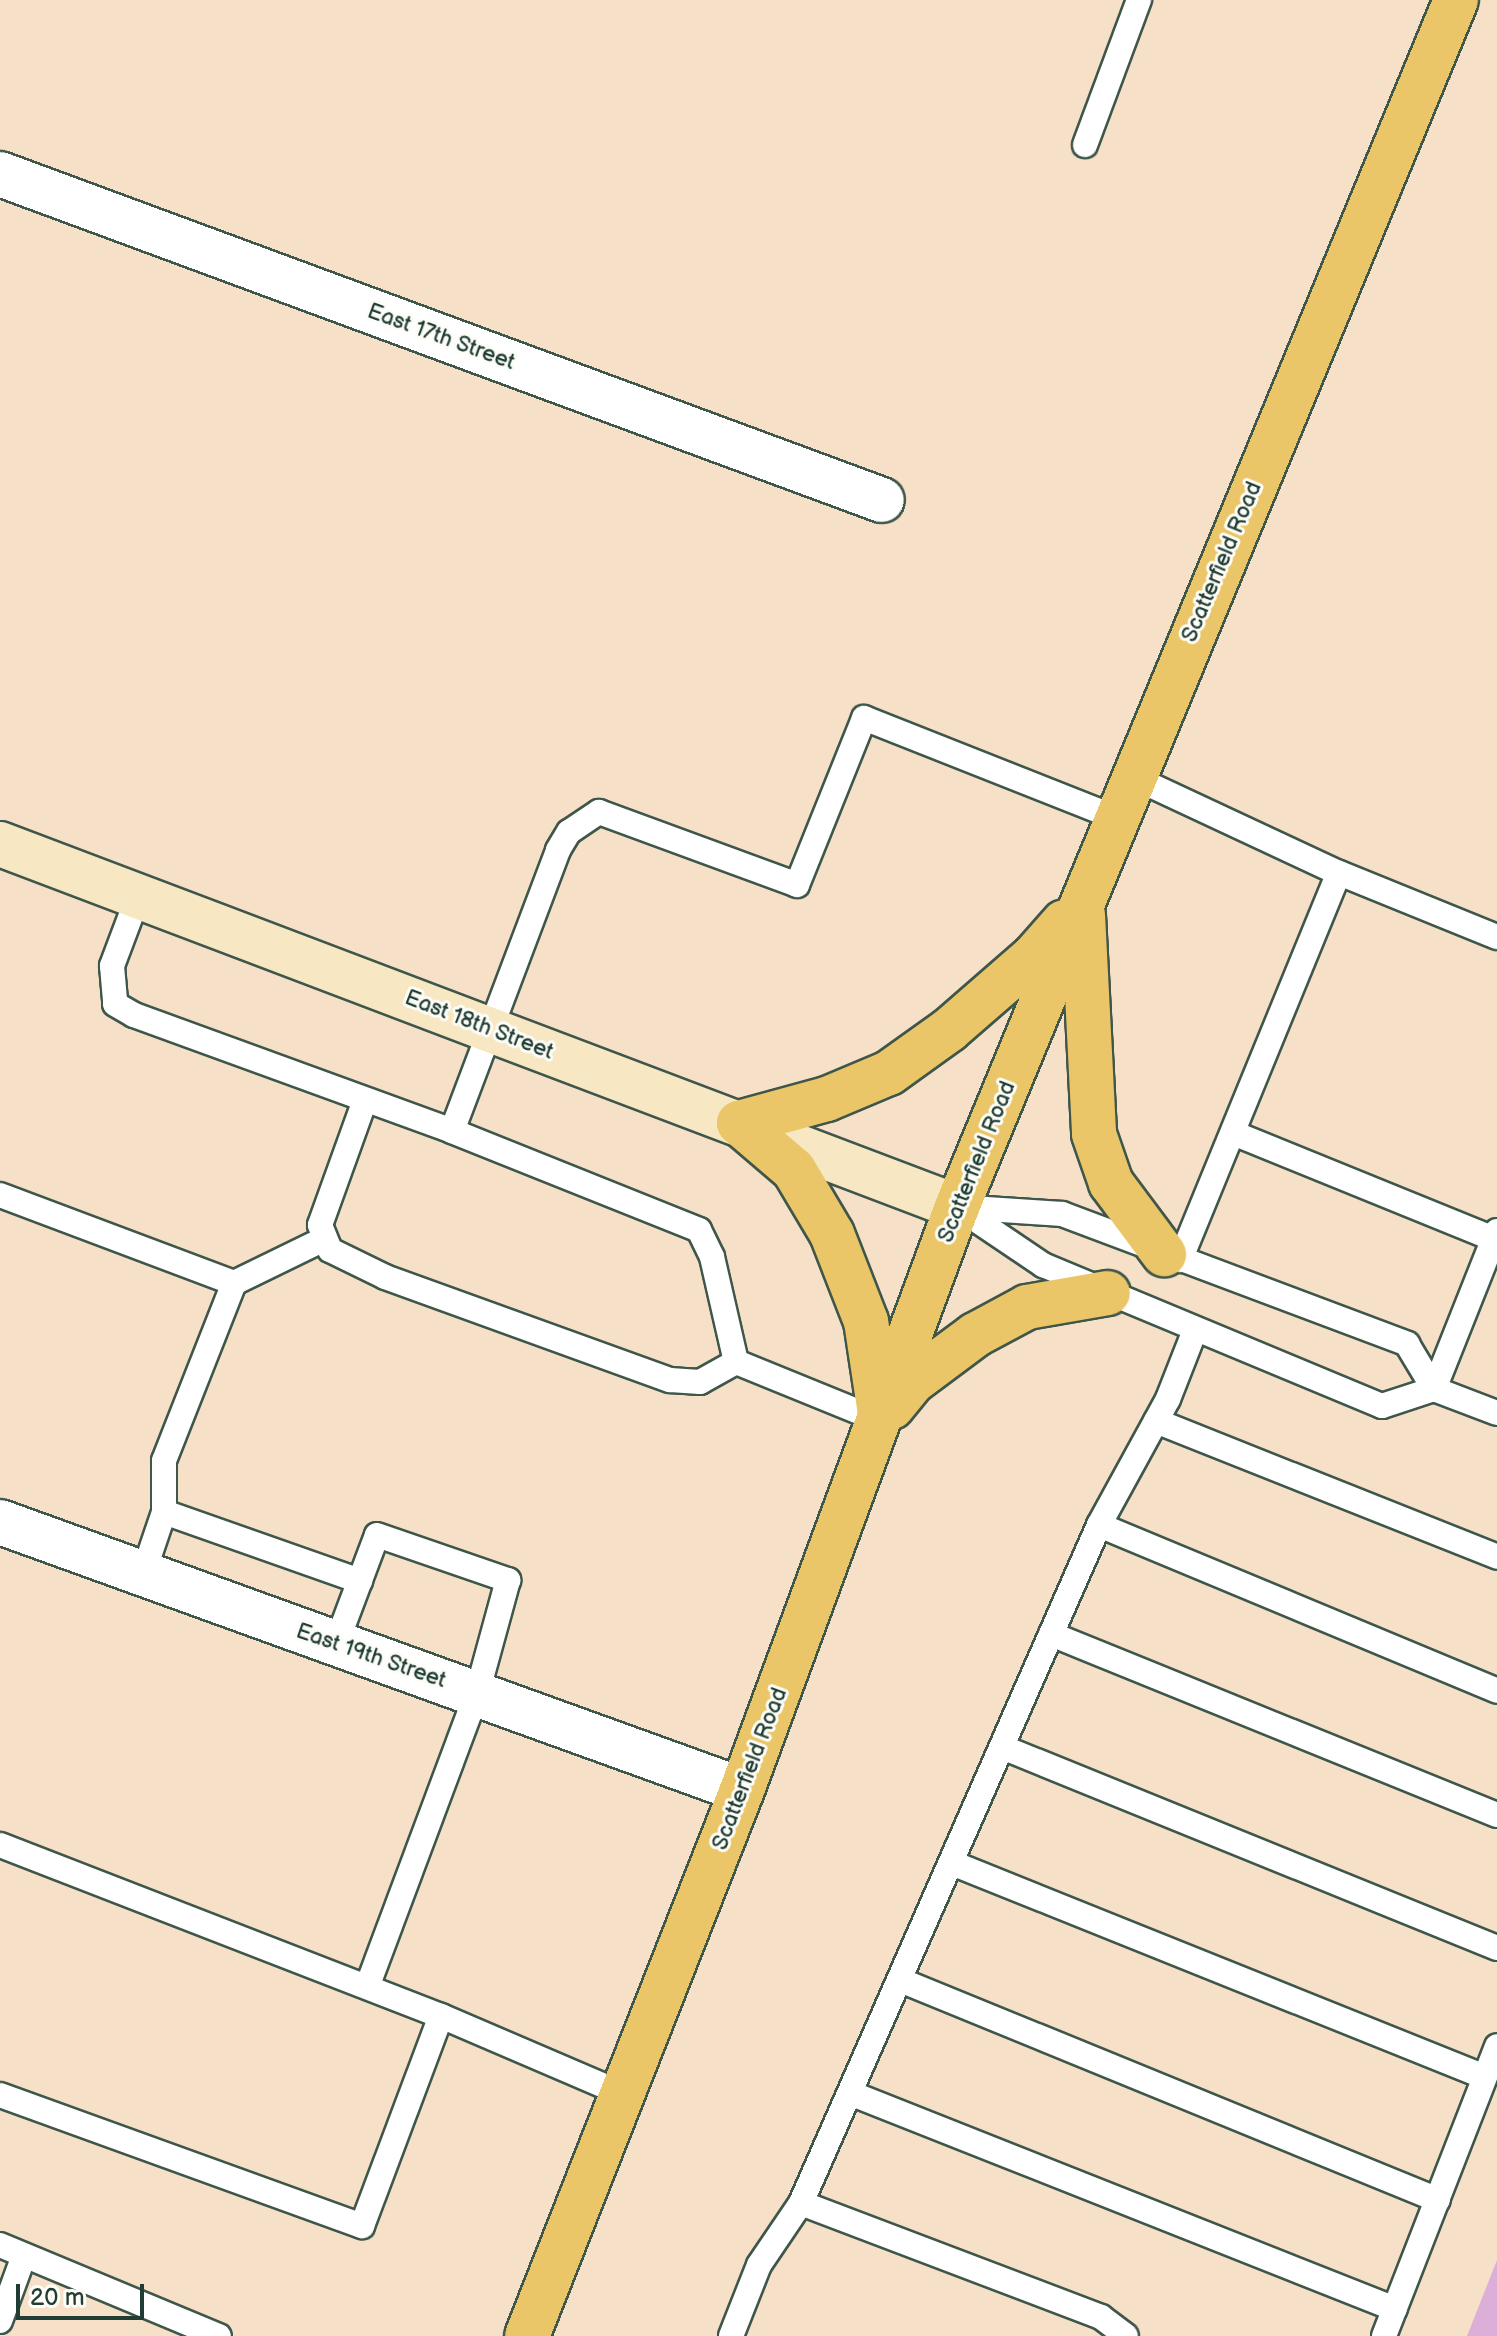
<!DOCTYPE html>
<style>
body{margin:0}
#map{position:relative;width:1497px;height:2336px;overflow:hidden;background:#f6e1c8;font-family:"Balsamiq Sans",sans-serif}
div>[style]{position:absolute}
.building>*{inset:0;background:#dcafd9}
.roads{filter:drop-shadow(2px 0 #3f564a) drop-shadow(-2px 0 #3f564a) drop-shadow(0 2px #3f564a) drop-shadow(0 -2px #3f564a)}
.lane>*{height:24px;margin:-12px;padding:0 12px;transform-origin:12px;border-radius:12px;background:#fff}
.street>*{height:44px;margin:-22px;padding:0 22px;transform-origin:22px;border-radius:22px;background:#fff}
.secondary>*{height:44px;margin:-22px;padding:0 22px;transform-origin:22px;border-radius:22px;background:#f7e8c3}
.primary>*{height:44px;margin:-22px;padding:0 22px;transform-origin:22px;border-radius:22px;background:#ebc669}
span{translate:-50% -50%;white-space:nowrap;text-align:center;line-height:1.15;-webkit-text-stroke:6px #fdfcf7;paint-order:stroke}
.street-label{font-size:22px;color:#1f3d34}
.scale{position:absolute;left:16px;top:2284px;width:128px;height:36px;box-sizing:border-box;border:4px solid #1f3d34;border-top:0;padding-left:10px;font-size:24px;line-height:28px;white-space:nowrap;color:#1f3d34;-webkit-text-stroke:6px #fdfcf7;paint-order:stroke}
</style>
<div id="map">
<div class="building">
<div style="clip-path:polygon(1497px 2260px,1497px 2336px,1467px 2336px)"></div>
</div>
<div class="roads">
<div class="lane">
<div style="left:1085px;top:145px;width:155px;rotate:-69.6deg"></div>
<div style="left:1133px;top:777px;width:227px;rotate:25deg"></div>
<div style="left:1339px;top:873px;width:170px;rotate:22.1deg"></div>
<div style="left:139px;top:894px;width:77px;rotate:110.6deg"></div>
<div style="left:112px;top:966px;width:38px;rotate:85deg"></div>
<div style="left:115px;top:1004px;width:22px;rotate:30deg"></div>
<div style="left:134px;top:1015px;width:338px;rotate:20deg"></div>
<div style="left:452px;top:1131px;width:300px;rotate:-69.3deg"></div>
<div style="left:558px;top:850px;width:21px;rotate:-59deg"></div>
<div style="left:569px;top:832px;width:36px;rotate:-34deg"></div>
<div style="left:599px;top:812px;width:211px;rotate:20.2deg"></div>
<div style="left:797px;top:885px;width:180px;rotate:-68.1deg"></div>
<div style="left:864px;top:718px;width:271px;rotate:21.6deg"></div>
<div style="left:365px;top:1100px;width:133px;rotate:109.8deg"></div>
<div style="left:320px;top:1225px;width:27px;rotate:68deg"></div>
<div style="left:330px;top:1250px;width:61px;rotate:26.1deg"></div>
<div style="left:385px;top:1277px;width:303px;rotate:19.9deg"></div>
<div style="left:670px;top:1380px;width:30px;rotate:4deg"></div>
<div style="left:700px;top:1382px;width:41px;rotate:-29.1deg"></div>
<div style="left:452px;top:1131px;width:266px;rotate:21.8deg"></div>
<div style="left:699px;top:1230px;width:30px;rotate:64deg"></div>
<div style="left:712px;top:1257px;width:108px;rotate:77.1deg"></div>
<div style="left:1233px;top:1133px;width:282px;rotate:22.1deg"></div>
<div style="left:0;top:1195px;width:250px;rotate:20.6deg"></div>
<div style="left:234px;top:1283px;width:191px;rotate:111.5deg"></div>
<div style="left:164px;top:1461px;width:51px;rotate:90deg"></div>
<div style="left:164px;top:1512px;width:65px;rotate:108.7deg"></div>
<div style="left:957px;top:1207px;width:104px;rotate:34deg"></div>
<div style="left:1043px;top:1265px;width:367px;rotate:22.6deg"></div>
<div style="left:1382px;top:1406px;width:55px;rotate:-18.1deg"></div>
<div style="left:1434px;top:1389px;width:170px;rotate:-68.3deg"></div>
<div style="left:957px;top:1207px;width:105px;rotate:3.8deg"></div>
<div style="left:1062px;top:1214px;width:369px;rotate:20.6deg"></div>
<div style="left:1407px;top:1344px;width:52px;rotate:59deg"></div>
<div style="left:1434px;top:1389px;width:67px;rotate:20.9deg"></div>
<div style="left:1180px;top:1260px;width:418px;rotate:-67.7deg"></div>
<div style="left:234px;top:1283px;width:98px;rotate:-26deg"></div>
<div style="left:736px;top:1362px;width:157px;rotate:22.1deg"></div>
<div style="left:1156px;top:1421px;width:367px;rotate:21.7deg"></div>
<div style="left:164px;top:1512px;width:208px;rotate:19.4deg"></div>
<div style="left:1099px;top:1525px;width:431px;rotate:22.6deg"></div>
<div style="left:1051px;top:1634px;width:481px;rotate:22.1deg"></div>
<div style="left:336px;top:1644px;width:116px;rotate:-69.4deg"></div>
<div style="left:377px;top:1535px;width:139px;rotate:19deg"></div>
<div style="left:508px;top:1580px;width:117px;rotate:105.3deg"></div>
<div style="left:477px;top:1693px;width:312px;rotate:110.5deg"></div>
<div style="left:1002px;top:1747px;width:534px;rotate:22.1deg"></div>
<div style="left:0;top:1845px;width:473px;rotate:21.2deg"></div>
<div style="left:952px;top:1863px;width:574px;rotate:21.88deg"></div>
<div style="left:900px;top:1980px;width:581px;rotate:22.24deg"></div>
<div style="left:850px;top:2093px;width:586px;rotate:21.62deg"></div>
<div style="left:0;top:2095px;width:385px;rotate:19.9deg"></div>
<div style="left:362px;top:2226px;width:224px;rotate:-69.4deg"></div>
<div style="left:441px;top:2016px;width:198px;rotate:23.2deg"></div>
<div style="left:801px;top:2203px;width:321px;rotate:20.8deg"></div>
<div style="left:1101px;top:2317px;width:31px;rotate:37deg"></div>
<div style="left:0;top:2245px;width:237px;rotate:22.6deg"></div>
<div style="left:0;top:2321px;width:67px;rotate:-69.9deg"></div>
<div style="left:731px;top:2336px;width:76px;rotate:-68.5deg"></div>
<div style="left:759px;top:2265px;width:75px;rotate:-55.9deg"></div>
<div style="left:801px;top:2203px;width:741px;rotate:-66.27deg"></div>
<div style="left:1099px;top:1525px;width:144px;rotate:-61.3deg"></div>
<div style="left:1168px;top:1399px;width:74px;rotate:-68.6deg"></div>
<div style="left:1384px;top:2336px;width:311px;rotate:-68.7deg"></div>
</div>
<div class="street">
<div style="left:0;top:174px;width:940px;rotate:20.29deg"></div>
<div style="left:0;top:1522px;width:789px;rotate:19.86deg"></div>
</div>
<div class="secondary">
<div style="left:0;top:844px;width:1024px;rotate:20.77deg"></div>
</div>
<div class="primary">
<div style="left:1083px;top:915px;width:219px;rotate:87.1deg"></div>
<div style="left:1094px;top:1134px;width:52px;rotate:70.9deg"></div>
<div style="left:1111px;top:1183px;width:89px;rotate:53.3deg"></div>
<div style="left:739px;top:1123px;width:91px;rotate:-15.3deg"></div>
<div style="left:827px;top:1099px;width:67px;rotate:-22.8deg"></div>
<div style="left:889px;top:1073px;width:74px;rotate:-35.6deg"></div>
<div style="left:949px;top:1030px;width:113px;rotate:-41deg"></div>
<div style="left:1034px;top:956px;width:45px;rotate:-48.6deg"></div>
<div style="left:739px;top:1123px;width:72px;rotate:40.5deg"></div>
<div style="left:794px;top:1170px;width:74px;rotate:59.3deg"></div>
<div style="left:832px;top:1234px;width:93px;rotate:68.7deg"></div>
<div style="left:866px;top:1321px;width:94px;rotate:81.4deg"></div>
<div style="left:892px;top:1407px;width:32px;rotate:-51deg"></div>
<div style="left:912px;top:1382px;width:79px;rotate:-36.7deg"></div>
<div style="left:975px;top:1335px;width:59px;rotate:-28.3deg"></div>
<div style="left:1027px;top:1307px;width:82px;rotate:-9.8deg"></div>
<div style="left:527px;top:2336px;width:587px;rotate:-68.51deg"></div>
<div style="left:742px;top:1790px;width:621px;rotate:-69.76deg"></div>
<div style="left:957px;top:1207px;width:1306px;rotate:-67.54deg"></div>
</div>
</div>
<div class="street-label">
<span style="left:441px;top:337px;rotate:20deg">East 17th Street</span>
<span style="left:1222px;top:562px;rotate:-67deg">Scatterfield Road</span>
<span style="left:479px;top:1025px;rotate:21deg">East 18th Street</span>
<span style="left:977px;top:1162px;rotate:-68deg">Scatterfield Road</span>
<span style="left:371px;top:1656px;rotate:19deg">East 19th Street</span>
<span style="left:750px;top:1769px;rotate:-69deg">Scatterfield Road</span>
</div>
<div class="scale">20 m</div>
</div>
